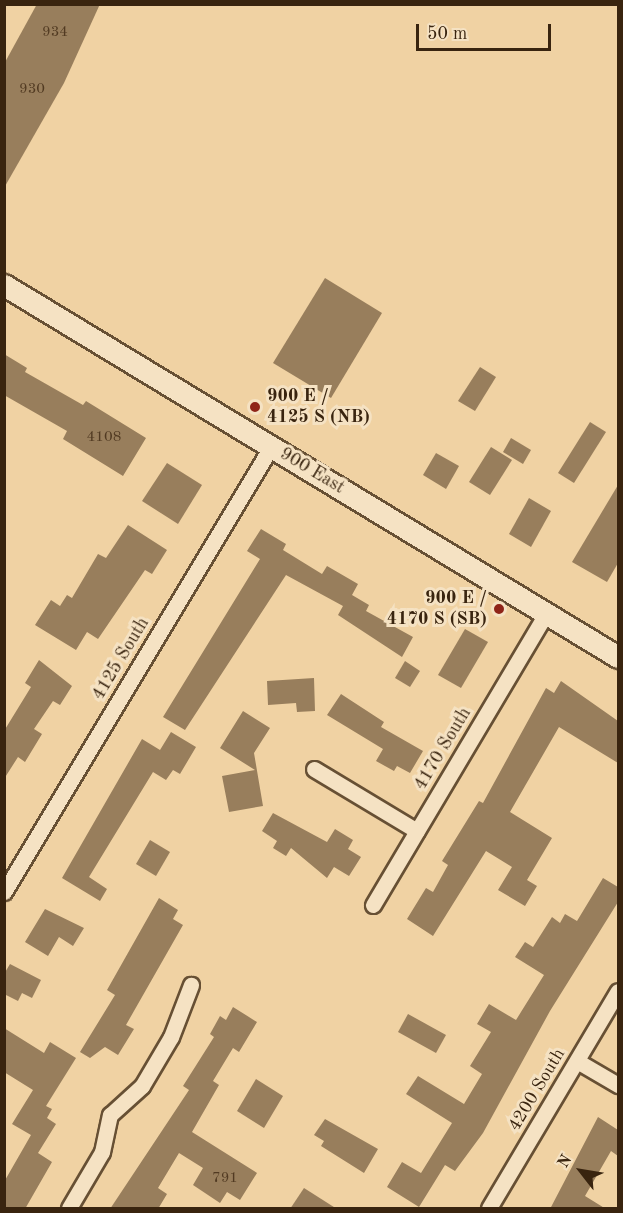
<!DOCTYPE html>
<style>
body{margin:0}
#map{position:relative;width:623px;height:1213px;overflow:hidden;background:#f0d2a3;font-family:"Old Standard TT",serif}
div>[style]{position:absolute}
.building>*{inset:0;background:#987e5c}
.roads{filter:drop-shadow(2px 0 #675034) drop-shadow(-2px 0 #675034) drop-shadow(0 2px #675034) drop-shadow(0 -2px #675034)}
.street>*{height:15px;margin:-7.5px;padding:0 7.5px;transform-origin:7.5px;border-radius:7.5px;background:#f5e2c3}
.secondary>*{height:21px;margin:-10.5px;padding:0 10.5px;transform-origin:10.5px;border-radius:10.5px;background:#f5e2c3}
.dots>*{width:16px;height:16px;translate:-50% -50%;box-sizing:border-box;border:3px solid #f5e2c3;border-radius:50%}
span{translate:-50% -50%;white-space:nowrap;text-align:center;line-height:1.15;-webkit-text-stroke:6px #f5e2c3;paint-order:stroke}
.number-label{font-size:15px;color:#513a22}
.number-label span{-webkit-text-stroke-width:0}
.poi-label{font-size:18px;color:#39240f;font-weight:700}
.left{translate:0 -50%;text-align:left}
.right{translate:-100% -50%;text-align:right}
.street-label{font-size:18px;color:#39240f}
.frame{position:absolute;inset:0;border:6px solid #39240f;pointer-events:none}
.north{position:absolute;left:551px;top:1141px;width:60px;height:60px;-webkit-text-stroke:4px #f5e2c3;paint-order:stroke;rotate:301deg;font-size:16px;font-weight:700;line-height:24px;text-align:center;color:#39240f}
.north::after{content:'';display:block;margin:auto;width:21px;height:27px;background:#39240f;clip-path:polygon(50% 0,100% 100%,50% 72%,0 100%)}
.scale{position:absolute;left:416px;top:24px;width:135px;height:27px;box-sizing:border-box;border:3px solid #39240f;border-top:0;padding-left:8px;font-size:18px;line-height:21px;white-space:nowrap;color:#39240f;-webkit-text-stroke:4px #f5e2c3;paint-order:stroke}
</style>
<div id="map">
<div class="building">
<div style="clip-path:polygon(37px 4px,100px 4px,64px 83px,4px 188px,4px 64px)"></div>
<div style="clip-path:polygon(325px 278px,382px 313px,331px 398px,273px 363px)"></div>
<div style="clip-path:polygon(4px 354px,27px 368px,25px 372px,83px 405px,86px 401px,146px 438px,123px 476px,63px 439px,67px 431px,4px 395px)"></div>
<div style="clip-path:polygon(480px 367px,496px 377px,475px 411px,458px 401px)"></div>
<div style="clip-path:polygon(590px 422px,606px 432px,574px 483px,558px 473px)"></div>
<div style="clip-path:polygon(511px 438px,531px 450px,523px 464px,503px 452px)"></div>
<div style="clip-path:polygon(491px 447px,512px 460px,490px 495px,469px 482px)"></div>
<div style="clip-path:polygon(436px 453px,459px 466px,446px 489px,423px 475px)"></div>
<div style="clip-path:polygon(167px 463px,202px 485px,178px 524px,142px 501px)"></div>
<div style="clip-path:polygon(618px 485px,618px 563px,607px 582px,572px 562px)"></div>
<div style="clip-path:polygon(529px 498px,551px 511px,531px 547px,509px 534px)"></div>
<div style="clip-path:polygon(128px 525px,167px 550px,152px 574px,145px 570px,98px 639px,87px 632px,76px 650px,35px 625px,51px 600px,60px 606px,67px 595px,72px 598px,98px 554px,106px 558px)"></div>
<div style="clip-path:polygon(261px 529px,286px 544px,283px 550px,322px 574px,327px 566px,358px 584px,352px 595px,369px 605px,366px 611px,413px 637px,402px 657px,338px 615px,343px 606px,286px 575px,185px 730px,163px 717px,260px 559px,247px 551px)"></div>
<div style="clip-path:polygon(465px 629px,488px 642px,461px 688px,438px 675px)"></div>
<div style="clip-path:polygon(39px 660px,72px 686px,60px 705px,53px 701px,34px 729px,42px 734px,25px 762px,18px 757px,4px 779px,4px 731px,31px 687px,25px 683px)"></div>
<div style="clip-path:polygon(405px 661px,420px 671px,410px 687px,395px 678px)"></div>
<div style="clip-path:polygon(314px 678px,315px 711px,297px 712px,296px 703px,268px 705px,267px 681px)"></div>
<div style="clip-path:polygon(561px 681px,618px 721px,618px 763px,559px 727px,510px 812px,552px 838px,527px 880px,537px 886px,525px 906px,498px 890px,512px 867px,486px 851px,433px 936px,407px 919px,426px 888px,433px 892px,448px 865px,442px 861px,479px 801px,483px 803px,546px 688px,554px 693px)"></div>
<div style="clip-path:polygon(341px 694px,384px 722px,381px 727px,423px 751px,410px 773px,397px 766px,394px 771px,376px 761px,383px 749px,327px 715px)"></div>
<div style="clip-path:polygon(243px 711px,270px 728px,254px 753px,263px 806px,229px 812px,222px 776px,255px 770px,220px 748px)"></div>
<div style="clip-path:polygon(171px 732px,196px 747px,180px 774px,173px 770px,166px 780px,153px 772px,89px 877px,107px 889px,100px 901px,62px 878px,142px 739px,160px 750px)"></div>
<div style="clip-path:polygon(273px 813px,327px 842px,335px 829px,353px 840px,348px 849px,361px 857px,349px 876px,334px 867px,327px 878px,291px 848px,286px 856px,273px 848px,277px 841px,262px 831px)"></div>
<div style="clip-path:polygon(150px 840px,170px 852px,156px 876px,136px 864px)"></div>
<div style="clip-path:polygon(603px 878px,618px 887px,618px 902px,550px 1011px,483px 1133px,455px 1171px,445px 1165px,419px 1207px,387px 1187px,402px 1162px,421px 1173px,452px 1123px,406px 1094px,418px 1076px,464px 1104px,482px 1074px,470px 1066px,491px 1032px,477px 1024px,489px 1004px,516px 1020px,544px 975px,515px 957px,525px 942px,533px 947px,552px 917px,560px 923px,565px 914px,577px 921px)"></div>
<div style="clip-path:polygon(159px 898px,178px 910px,173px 919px,183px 925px,126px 1025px,134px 1029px,118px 1055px,105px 1047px,90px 1058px,80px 1052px,115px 995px,107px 990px)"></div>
<div style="clip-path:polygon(45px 909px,84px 928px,73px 946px,59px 937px,48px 956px,25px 942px)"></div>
<div style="clip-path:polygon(10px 964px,41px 980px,32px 998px,22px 993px,18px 1001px,4px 994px,4px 974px)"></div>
<div style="clip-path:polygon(233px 1007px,257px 1022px,239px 1052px,233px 1048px,213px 1081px,219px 1085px,192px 1132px,257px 1173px,240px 1200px,227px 1192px,220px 1203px,193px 1185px,203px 1168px,179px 1153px,158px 1188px,167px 1194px,158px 1209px,110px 1209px,189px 1090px,183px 1086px,214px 1037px,210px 1034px,220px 1016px,226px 1020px)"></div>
<div style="clip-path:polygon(408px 1014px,446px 1035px,436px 1053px,398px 1032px)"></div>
<div style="clip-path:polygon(4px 1028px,44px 1053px,50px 1042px,76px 1058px,46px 1106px,52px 1109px,47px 1118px,56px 1124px,38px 1153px,52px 1162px,25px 1209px,4px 1209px,4px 1182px,31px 1135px,12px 1124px,33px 1090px,4px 1072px)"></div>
<div style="clip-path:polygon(256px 1079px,283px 1096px,264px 1128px,237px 1111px)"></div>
<div style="clip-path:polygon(598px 1117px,618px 1130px,618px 1156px,611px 1151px,585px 1196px,606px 1209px,550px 1209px)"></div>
<div style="clip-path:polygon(325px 1119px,378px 1149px,364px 1173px,321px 1146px,324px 1141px,314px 1135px)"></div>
<div style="clip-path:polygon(304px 1188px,337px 1209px,290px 1209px)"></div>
</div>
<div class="roads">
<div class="street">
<div style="left:314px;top:769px;width:120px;rotate:31deg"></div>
<div style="left:4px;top:892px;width:519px;rotate:-59.04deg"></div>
<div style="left:373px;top:905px;width:339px;rotate:-59.3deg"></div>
<div style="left:577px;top:1061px;width:48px;rotate:30.3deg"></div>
<div style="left:69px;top:1208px;width:65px;rotate:-59.5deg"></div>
<div style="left:102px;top:1152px;width:38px;rotate:-78deg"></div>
<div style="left:110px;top:1115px;width:43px;rotate:-42.2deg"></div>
<div style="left:142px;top:1086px;width:57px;rotate:-59.4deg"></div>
<div style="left:171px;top:1037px;width:56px;rotate:-69deg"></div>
<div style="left:489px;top:1208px;width:252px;rotate:-59.3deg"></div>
</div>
<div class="secondary">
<div style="left:4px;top:285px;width:718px;rotate:31.21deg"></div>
</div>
</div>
<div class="dots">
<div style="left:255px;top:407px;background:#8f2418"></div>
<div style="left:499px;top:609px;background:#8f2418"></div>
</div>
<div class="number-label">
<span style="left:55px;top:33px">934</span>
<span style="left:32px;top:90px">930</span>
<span style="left:104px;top:438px">4108</span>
<span style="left:225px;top:1179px">791</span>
</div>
<div class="poi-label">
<span class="left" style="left:267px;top:407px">900 E /<br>4125 S (NB)</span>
<span class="right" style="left:487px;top:609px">900 E /<br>4170 S (SB)</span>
</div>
<div class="street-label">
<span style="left:312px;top:471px;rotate:31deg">900 East</span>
<span style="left:121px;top:659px;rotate:-59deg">4125 South</span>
<span style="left:443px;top:749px;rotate:-59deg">4170 South</span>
<span style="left:537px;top:1090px;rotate:-59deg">4200 South</span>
</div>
<div class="frame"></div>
<div class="north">N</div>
<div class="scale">50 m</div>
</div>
